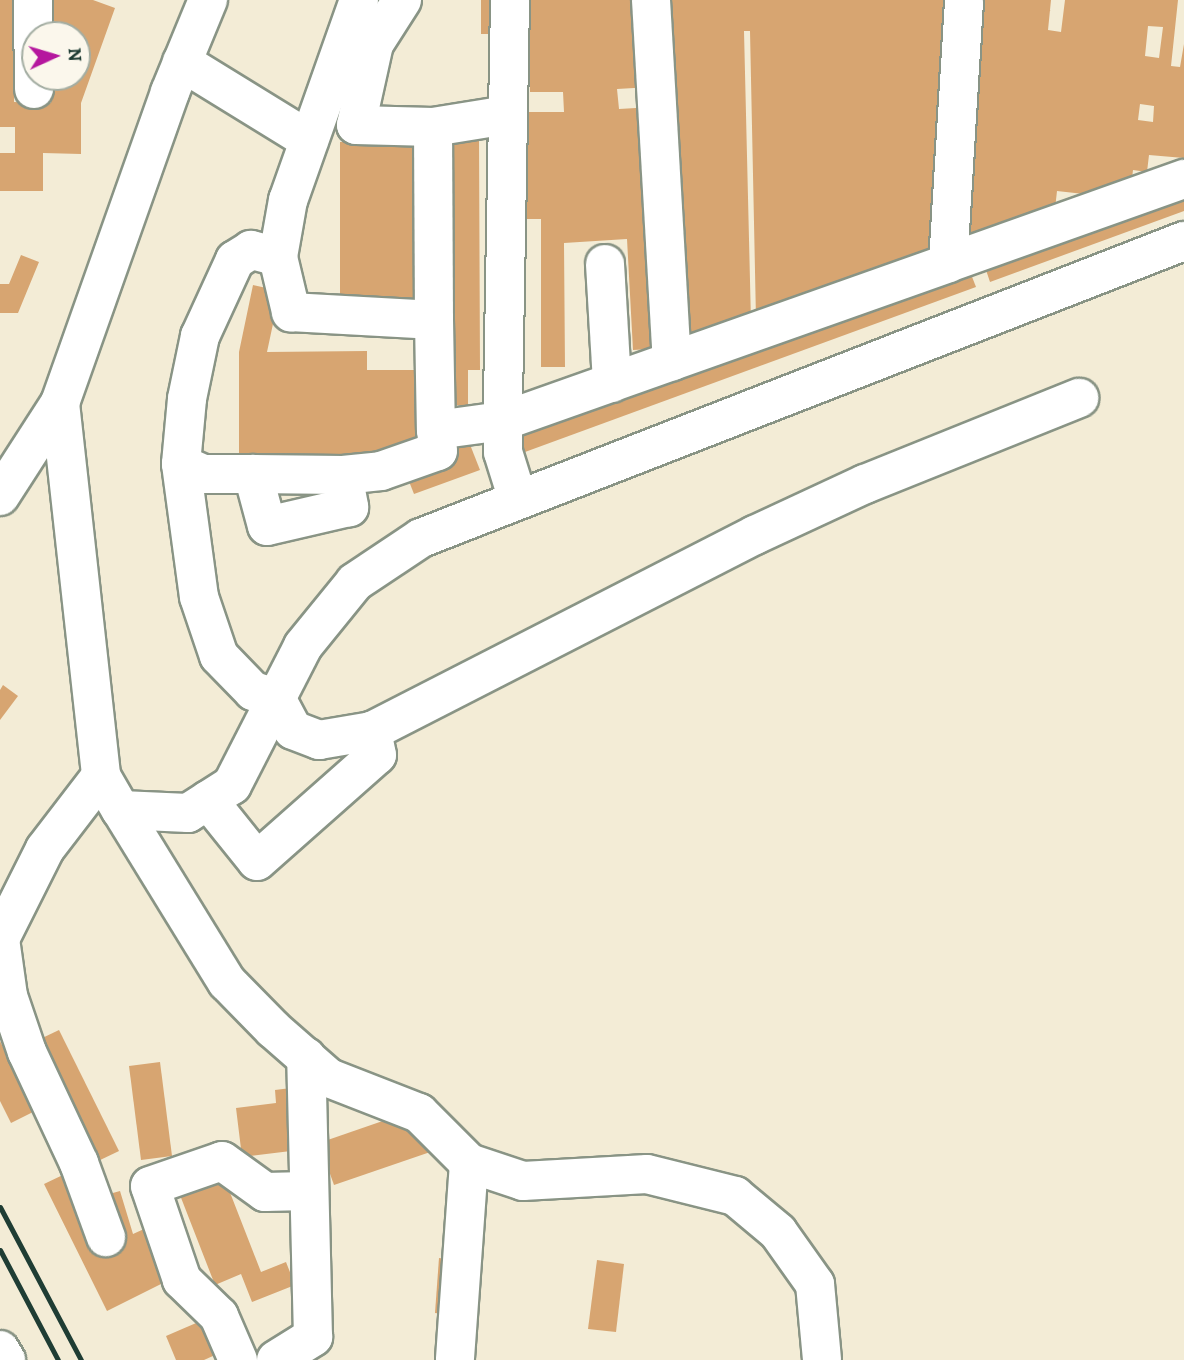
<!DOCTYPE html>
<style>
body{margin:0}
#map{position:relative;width:1184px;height:1360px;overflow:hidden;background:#f3ecd6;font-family:Alegreya,serif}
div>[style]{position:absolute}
.building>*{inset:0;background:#d7a571}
.roads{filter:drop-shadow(2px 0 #899485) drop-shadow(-2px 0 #899485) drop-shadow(0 2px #899485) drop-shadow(0 -2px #899485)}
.minor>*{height:38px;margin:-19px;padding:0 19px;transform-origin:19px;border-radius:19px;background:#fff}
.major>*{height:38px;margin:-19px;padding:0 19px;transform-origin:19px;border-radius:19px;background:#fff}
.rail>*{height:5px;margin:-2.5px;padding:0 2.5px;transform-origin:2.5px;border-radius:2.5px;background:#1f3d34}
span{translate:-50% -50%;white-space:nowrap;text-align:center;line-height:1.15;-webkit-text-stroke:7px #fbf7ec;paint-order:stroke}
.north{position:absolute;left:21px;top:21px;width:70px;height:70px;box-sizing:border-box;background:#fbf7ec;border:2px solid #a3ada2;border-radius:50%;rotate:86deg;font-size:19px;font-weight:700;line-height:28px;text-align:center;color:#1f3d34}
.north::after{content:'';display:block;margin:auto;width:24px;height:32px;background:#b5179e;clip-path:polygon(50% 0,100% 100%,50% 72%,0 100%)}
</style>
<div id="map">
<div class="building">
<div style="clip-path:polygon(0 0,15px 0,14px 102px,51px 103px,51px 77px,77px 77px,77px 35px,51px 35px,52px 0,93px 0,115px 8px,81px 103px,81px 154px,43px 153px,43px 191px,0 191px,0 153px,15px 153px,15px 127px,0 127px)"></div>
<div style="clip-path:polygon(481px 0,498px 0,498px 34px,481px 34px)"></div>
<div style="clip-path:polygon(530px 0,646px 0,651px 87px,617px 89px,619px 109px,653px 107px,667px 348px,633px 350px,627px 239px,564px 243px,565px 367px,541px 367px,541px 219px,525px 219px,525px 112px,564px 112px,563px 92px,530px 92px)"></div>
<div style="clip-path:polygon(654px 0,952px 0,934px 262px,756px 319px,750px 31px,744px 31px,751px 322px,675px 343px)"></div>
<div style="clip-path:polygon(evenodd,981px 0,1051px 0,1048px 30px,1061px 32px,1065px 0,1178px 0,1171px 66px,1180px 67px,1184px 44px,1184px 158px,1149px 155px,1147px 172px,1133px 170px,1131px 187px,1105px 184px,1105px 190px,1093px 189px,1093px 195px,1057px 191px,1055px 209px,1043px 207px,1041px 222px,993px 234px,957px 231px,981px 0,1148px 26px,1163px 27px,1159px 58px,1145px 56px,1148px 26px,981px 0,1140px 104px,1154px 106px,1153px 122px,1138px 120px,1140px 104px)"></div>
<div style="clip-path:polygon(450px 134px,479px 134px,480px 370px,468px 370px,468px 406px,452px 405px)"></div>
<div style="clip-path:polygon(425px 141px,426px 304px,340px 304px,340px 142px)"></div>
<div style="clip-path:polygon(1184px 190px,1184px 211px,990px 282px,984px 264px)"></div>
<div style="clip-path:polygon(21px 255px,39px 262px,18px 313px,0 313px,0 284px,9px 284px)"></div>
<div style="clip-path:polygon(969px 269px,976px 287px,525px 452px,518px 434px)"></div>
<div style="clip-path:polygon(253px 285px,280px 291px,267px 352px,367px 351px,367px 370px,422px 370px,422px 455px,239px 456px,239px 352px)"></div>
<div style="clip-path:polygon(469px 442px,480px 470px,414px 494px,403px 466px)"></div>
<div style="clip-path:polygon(3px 685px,18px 696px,0 720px,0 690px)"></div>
<div style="clip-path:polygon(59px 1030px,119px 1151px,96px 1162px,36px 1041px)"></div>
<div style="clip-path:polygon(0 1041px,35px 1111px,11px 1123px,0 1101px)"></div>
<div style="clip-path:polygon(160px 1062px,172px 1156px,141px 1160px,129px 1066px)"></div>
<div style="clip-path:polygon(291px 1088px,299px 1150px,242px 1157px,236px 1108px,276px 1103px,275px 1090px)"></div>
<div style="clip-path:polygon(400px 1115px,439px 1149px,334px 1185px,319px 1143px)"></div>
<div style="clip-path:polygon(222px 1172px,261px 1272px,286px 1262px,295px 1285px,252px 1302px,241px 1274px,215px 1285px,178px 1190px)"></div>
<div style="clip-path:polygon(67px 1173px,102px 1196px,120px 1191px,133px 1234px,144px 1229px,169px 1280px,107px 1311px,44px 1184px)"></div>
<div style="clip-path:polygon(439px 1258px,455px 1260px,451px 1315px,435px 1313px)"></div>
<div style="clip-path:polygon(597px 1260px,624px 1264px,616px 1332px,588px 1329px)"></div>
<div style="clip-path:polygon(210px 1317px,224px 1351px,204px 1360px,176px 1360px,166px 1336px)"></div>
</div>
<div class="roads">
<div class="minor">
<div style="left:33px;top:0;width:89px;rotate:89.4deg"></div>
<div style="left:359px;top:0;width:212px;rotate:109.5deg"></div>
<div style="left:288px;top:200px;width:58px;rotate:100deg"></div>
<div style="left:278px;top:257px;width:57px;rotate:76.7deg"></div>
<div style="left:291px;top:312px;width:143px;rotate:3.2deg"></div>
<div style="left:434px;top:320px;width:110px;rotate:89deg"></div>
<div style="left:436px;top:430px;width:68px;rotate:-7.7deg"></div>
<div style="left:503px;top:421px;width:31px;rotate:90deg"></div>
<div style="left:503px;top:452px;width:50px;rotate:72.6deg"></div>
<div style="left:402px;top:0;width:52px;rotate:122.5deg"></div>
<div style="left:374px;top:44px;width:83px;rotate:102.5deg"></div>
<div style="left:356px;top:125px;width:77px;rotate:1.5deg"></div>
<div style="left:433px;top:127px;width:193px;rotate:89.7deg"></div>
<div style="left:510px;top:0;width:421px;rotate:91deg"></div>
<div style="left:503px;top:421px;width:472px;rotate:-19.5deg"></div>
<div style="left:948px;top:263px;width:263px;rotate:-86.5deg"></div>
<div style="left:651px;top:0;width:362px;rotate:86.7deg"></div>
<div style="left:182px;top:62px;width:149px;rotate:31.6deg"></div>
<div style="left:433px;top:127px;width:75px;rotate:-9.2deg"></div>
<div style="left:278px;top:257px;width:28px;rotate:-165deg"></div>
<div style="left:251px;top:250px;width:19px;rotate:148deg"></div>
<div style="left:235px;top:260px;width:84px;rotate:114.7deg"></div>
<div style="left:200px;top:336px;width:64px;rotate:101.7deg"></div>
<div style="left:187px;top:399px;width:65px;rotate:95.3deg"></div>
<div style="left:181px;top:464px;width:134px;rotate:82.3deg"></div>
<div style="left:199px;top:597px;width:62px;rotate:71.3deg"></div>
<div style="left:219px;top:656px;width:49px;rotate:45.8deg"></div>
<div style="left:253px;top:691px;width:24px;rotate:17deg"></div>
<div style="left:276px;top:698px;width:36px;rotate:62deg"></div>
<div style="left:293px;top:730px;width:28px;rotate:21deg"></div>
<div style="left:319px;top:740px;width:54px;rotate:-9.6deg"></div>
<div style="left:372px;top:731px;width:430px;rotate:-27.1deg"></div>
<div style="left:755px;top:535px;width:121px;rotate:-24.9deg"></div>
<div style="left:865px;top:484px;width:231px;rotate:-21.9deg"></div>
<div style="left:948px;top:263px;width:251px;rotate:-19.6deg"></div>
<div style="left:605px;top:264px;width:119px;rotate:86.6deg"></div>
<div style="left:60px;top:403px;width:375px;rotate:83.7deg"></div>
<div style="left:101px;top:776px;width:39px;rotate:60deg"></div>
<div style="left:121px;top:810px;width:67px;rotate:2.6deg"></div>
<div style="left:188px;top:813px;width:52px;rotate:-32.5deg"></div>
<div style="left:232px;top:785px;width:156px;rotate:-62.9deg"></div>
<div style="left:303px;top:646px;width:82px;rotate:-50.9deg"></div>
<div style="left:355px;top:582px;width:79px;rotate:-33.7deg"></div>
<div style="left:421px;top:538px;width:819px;rotate:-21.27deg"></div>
<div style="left:181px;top:464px;width:24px;rotate:24deg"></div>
<div style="left:203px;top:474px;width:50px"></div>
<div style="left:253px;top:474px;width:90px;rotate:0.6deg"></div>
<div style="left:343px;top:475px;width:33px;rotate:79deg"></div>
<div style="left:349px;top:507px;width:84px;rotate:167deg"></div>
<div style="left:267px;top:526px;width:54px;rotate:-105.1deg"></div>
<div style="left:343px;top:475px;width:38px;rotate:-6deg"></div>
<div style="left:381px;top:471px;width:60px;rotate:-19.3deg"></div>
<div style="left:438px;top:451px;width:21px;rotate:-95deg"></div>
<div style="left:101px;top:776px;width:92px;rotate:127.5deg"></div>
<div style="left:45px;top:849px;width:101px;rotate:116.6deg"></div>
<div style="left:0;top:939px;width:58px;rotate:82deg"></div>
<div style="left:8px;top:996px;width:59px;rotate:71.3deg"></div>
<div style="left:27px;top:1052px;width:123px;rotate:64.9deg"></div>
<div style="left:79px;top:1163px;width:79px;rotate:70deg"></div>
<div style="left:208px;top:800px;width:78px;rotate:51.2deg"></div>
<div style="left:257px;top:861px;width:160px;rotate:-41.5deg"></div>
<div style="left:377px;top:755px;width:25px;rotate:-102deg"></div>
<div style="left:121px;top:810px;width:202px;rotate:58.4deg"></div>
<div style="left:227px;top:982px;width:66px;rotate:45.6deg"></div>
<div style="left:273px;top:1029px;width:74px;rotate:41.2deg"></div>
<div style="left:329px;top:1078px;width:97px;rotate:21.3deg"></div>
<div style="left:419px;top:1113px;width:71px;rotate:45deg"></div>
<div style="left:469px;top:1163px;width:197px;rotate:94.1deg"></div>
<div style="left:469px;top:1163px;width:57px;rotate:18.4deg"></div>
<div style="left:523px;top:1181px;width:124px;rotate:-3.2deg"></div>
<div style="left:647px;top:1174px;width:91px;rotate:14deg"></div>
<div style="left:735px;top:1196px;width:56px;rotate:39.9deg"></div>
<div style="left:778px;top:1232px;width:64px;rotate:54.6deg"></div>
<div style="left:815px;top:1284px;width:76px;rotate:84.7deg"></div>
<div style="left:0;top:1350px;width:12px;rotate:59deg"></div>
<div style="left:238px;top:1360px;width:48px;rotate:-113.4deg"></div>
<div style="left:219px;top:1316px;width:52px;rotate:-135.8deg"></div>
<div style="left:182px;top:1280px;width:99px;rotate:-108.8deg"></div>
<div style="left:150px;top:1186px;width:76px;rotate:-19.1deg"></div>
<div style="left:222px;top:1161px;width:53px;rotate:35.8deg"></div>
<div style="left:265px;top:1192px;width:42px;rotate:-1.4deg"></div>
<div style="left:276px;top:1360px;width:44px;rotate:-31.9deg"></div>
<div style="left:313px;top:1337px;width:280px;rotate:-91.4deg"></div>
</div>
<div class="major">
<div style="left:0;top:496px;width:111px;rotate:-57.2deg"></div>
<div style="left:60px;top:403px;width:330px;rotate:-70.5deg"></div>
<div style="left:170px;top:92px;width:100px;rotate:-67.6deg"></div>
</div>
</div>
<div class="rail">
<div style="left:0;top:1207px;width:173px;rotate:62.1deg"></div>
<div style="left:0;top:1250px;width:124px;rotate:62.2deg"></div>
</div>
<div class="north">N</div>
</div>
